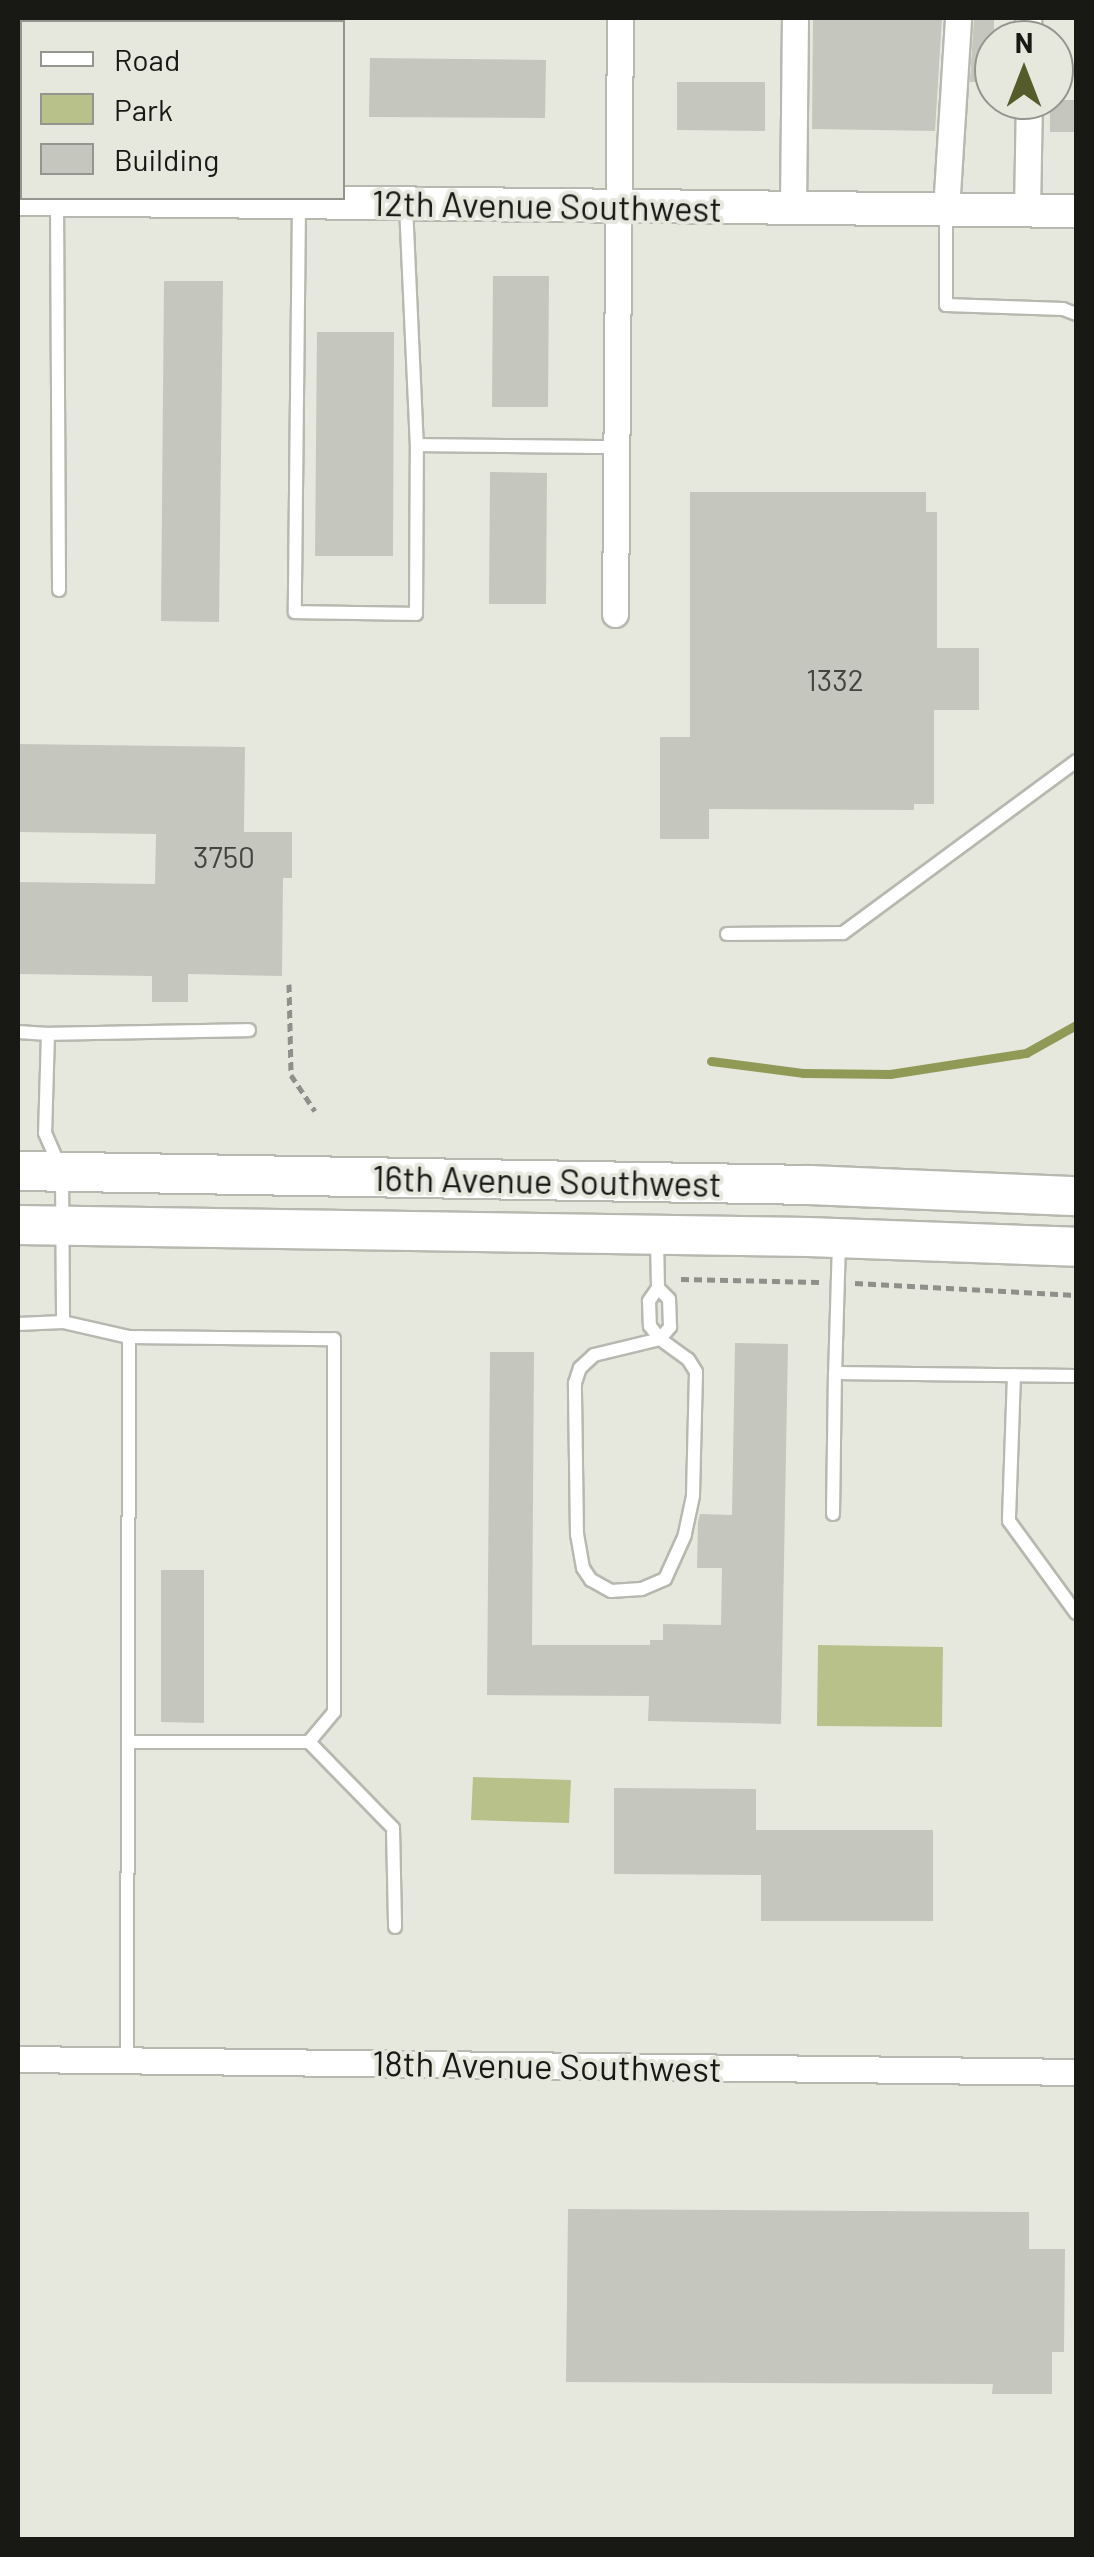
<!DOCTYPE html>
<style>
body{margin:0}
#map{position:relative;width:1094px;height:2557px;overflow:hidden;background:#e6e8de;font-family:Barlow,sans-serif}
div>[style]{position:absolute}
.green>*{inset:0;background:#b9c18a}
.stream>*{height:9px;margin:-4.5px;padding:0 4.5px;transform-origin:4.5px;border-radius:4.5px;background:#919957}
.building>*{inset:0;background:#c5c6bd}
.path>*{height:5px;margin-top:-2.5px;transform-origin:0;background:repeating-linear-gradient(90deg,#8f9089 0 8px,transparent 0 13px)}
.roads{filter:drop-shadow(2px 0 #b7b8af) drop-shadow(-2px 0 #b7b8af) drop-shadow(0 2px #b7b8af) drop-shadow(0 -2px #b7b8af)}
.service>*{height:12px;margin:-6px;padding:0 6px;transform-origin:6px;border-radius:6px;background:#fff}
.minor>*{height:25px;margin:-12.5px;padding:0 12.5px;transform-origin:12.5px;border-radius:12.5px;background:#fff}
.tertiary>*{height:32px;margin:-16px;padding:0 16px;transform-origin:16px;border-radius:16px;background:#fff}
.secondary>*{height:38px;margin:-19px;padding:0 19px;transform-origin:19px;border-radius:19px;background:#fff}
span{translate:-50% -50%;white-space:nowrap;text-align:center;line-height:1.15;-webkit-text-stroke:8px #e6e8de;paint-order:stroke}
.number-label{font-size:30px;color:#43443f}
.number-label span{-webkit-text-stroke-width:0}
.street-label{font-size:35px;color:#181815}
.frame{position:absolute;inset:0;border:20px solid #181815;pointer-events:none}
.legend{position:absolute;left:20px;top:20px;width:325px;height:180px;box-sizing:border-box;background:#e6e8de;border:2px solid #94958e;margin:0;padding:12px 18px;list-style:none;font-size:30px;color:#181815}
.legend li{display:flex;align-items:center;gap:20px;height:50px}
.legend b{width:50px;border:2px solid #94958e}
.north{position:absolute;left:974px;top:20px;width:100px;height:100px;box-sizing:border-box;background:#e6e8de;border:2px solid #94958e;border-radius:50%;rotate:0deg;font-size:28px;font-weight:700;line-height:40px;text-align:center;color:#181815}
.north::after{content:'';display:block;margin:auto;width:35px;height:45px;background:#555b29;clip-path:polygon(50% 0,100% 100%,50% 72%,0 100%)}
</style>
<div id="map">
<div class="green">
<div style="clip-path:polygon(818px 1645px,943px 1647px,942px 1727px,817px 1726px)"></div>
<div style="clip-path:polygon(473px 1777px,571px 1780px,569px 1823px,471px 1820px)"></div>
</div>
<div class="stream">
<div style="left:711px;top:1061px;width:94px;rotate:7.4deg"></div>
<div style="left:804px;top:1073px;width:86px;rotate:0.7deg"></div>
<div style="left:890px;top:1074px;width:138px;rotate:-8.8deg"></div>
<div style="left:1026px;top:1053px;width:57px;rotate:-29.2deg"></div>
</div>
<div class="building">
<div style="clip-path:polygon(813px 18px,942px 18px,935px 131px,812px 129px)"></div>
<div style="clip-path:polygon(974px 18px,994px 18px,994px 82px,970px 82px)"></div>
<div style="clip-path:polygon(370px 58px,546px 60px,545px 118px,369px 117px)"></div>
<div style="clip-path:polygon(677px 82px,765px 82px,765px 131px,677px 130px)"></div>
<div style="clip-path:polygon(1050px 100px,1076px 100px,1076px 132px,1050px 132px)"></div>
<div style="clip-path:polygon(493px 276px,549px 276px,548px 407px,492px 407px)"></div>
<div style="clip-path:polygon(164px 281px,223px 281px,219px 622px,161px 621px)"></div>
<div style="clip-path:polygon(317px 332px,394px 332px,393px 556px,315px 556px)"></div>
<div style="clip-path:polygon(490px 472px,547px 473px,546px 604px,489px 604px)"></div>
<div style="clip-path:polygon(690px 492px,926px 492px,926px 512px,937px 512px,937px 648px,979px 648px,979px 710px,934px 710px,934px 804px,914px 804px,914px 810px,709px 809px,709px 839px,660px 839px,660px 737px,690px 737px)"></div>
<div style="clip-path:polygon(18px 744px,245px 747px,244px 832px,292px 832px,292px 878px,283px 878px,282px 976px,188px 974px,188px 1002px,152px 1002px,152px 976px,18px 974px,18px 882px,155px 884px,156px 834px,18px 832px)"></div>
<div style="clip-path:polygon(735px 1343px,788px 1344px,781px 1724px,648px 1721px,649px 1696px,487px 1695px,490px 1352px,534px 1352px,532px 1645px,650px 1645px,650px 1640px,663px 1640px,663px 1624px,721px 1625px,722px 1568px,697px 1568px,698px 1522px,700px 1514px,732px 1515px)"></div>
<div style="clip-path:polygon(161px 1570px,204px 1570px,204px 1723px,161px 1722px)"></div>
<div style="clip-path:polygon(614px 1788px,756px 1789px,756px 1830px,933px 1830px,933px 1921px,761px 1921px,761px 1875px,614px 1874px)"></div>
<div style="clip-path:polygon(568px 2209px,1029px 2212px,1029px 2249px,1065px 2249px,1064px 2352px,1052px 2352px,1052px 2394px,992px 2394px,993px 2384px,566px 2382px)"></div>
</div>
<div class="path">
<div style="left:289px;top:984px;width:91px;rotate:88.7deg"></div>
<div style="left:291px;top:1075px;width:43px;rotate:56.3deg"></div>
<div style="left:681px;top:1279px;width:138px;rotate:1.2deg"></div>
<div style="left:855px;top:1283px;width:221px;rotate:3.1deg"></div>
</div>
<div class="roads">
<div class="service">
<div style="left:57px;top:18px;width:4px;rotate:90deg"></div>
<div style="left:317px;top:18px;width:4px;rotate:90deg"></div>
<div style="left:57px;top:200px;width:390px;rotate:89.7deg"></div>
<div style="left:299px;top:205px;width:407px;rotate:90.6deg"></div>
<div style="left:295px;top:612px;width:121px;rotate:0.9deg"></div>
<div style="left:416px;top:614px;width:169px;rotate:-89.7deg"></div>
<div style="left:406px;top:206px;width:239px;rotate:87.4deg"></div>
<div style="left:417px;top:445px;width:200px;rotate:0.6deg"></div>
<div style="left:946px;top:210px;width:95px;rotate:90deg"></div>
<div style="left:946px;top:305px;width:117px;rotate:2deg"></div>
<div style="left:1063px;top:309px;width:14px;rotate:21deg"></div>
<div style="left:727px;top:934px;width:116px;rotate:-0.5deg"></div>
<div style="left:843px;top:933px;width:290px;rotate:-36.4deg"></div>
<div style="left:18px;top:1032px;width:30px;rotate:4deg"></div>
<div style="left:48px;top:1034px;width:99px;rotate:91.7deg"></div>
<div style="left:45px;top:1133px;width:43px;rotate:66.4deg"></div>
<div style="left:62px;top:1172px;width:150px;rotate:89.6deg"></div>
<div style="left:48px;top:1034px;width:201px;rotate:-1.1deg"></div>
<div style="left:657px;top:1237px;width:51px;rotate:88.9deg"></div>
<div style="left:658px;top:1288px;width:16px;rotate:125deg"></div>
<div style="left:649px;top:1301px;width:25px;rotate:88deg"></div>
<div style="left:650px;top:1326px;width:16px;rotate:52deg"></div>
<div style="left:660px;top:1339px;width:16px;rotate:-50deg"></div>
<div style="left:670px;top:1327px;width:28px;rotate:-92deg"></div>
<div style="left:669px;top:1299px;width:16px;rotate:-135deg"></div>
<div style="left:839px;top:1242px;width:131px;rotate:91.7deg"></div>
<div style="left:835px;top:1373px;width:241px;rotate:0.7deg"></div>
<div style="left:18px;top:1324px;width:45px;rotate:-2.5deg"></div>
<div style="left:63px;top:1322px;width:68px;rotate:12.8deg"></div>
<div style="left:129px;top:1337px;width:205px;rotate:0.6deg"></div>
<div style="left:334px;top:1339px;width:373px;rotate:90deg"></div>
<div style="left:334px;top:1712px;width:39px;rotate:130deg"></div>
<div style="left:309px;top:1742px;width:181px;rotate:180deg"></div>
<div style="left:660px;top:1339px;width:34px;rotate:36deg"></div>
<div style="left:688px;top:1359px;width:15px;rotate:58deg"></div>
<div style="left:696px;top:1372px;width:124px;rotate:91.4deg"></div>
<div style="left:693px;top:1496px;width:40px;rotate:102deg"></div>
<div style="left:685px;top:1535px;width:48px;rotate:114.4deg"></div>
<div style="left:665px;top:1579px;width:26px;rotate:157deg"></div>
<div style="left:641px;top:1589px;width:30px;rotate:176deg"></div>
<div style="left:611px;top:1591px;width:23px;rotate:-151deg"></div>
<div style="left:591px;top:1580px;width:14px;rotate:-124deg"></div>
<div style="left:583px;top:1568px;width:34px;rotate:-100deg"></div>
<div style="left:577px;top:1535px;width:152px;rotate:-90.8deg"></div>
<div style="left:575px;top:1383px;width:16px;rotate:-72deg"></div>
<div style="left:580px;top:1368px;width:19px;rotate:-43deg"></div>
<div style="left:594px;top:1355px;width:68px;rotate:-13.6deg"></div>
<div style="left:1014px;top:1375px;width:146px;rotate:92deg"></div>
<div style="left:1009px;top:1521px;width:114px;rotate:53.9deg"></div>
<div style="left:833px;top:1514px;width:141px;rotate:-89.2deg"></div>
<div style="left:309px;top:1742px;width:120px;rotate:45.7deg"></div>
<div style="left:393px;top:1828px;width:99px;rotate:88.8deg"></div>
<div style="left:127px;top:2060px;width:723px;rotate:-89.84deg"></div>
</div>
<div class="minor">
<div style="left:1028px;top:18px;width:22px;rotate:87deg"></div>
<div style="left:793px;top:208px;width:190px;rotate:-89.4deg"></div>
<div style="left:946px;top:210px;width:192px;rotate:-86.4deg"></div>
<div style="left:1027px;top:211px;width:111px;rotate:-89deg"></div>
<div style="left:615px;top:614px;width:596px;rotate:-89.52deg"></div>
<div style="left:18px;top:2059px;width:1058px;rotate:0.7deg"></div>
</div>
<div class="tertiary">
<div style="left:18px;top:199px;width:1058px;rotate:0.65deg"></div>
</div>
<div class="secondary">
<div style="left:18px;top:1171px;width:792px;rotate:1.01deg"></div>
<div style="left:810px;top:1185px;width:266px;rotate:2.4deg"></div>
<div style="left:18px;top:1225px;width:790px;rotate:0.87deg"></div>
<div style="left:808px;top:1237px;width:268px;rotate:2.1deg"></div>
</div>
</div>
<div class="number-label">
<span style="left:835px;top:679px">1332</span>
<span style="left:224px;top:856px">3750</span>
</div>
<div class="street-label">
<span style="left:547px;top:205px;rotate:1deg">12th Avenue Southwest</span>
<span style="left:547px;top:1180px;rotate:1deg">16th Avenue Southwest</span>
<span style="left:547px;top:2065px;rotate:1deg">18th Avenue Southwest</span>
</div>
<div class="frame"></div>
<ul class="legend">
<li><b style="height:12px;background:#fff"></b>Road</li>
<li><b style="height:28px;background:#b9c18a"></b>Park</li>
<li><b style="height:28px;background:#c5c6bd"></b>Building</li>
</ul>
<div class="north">N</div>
</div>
